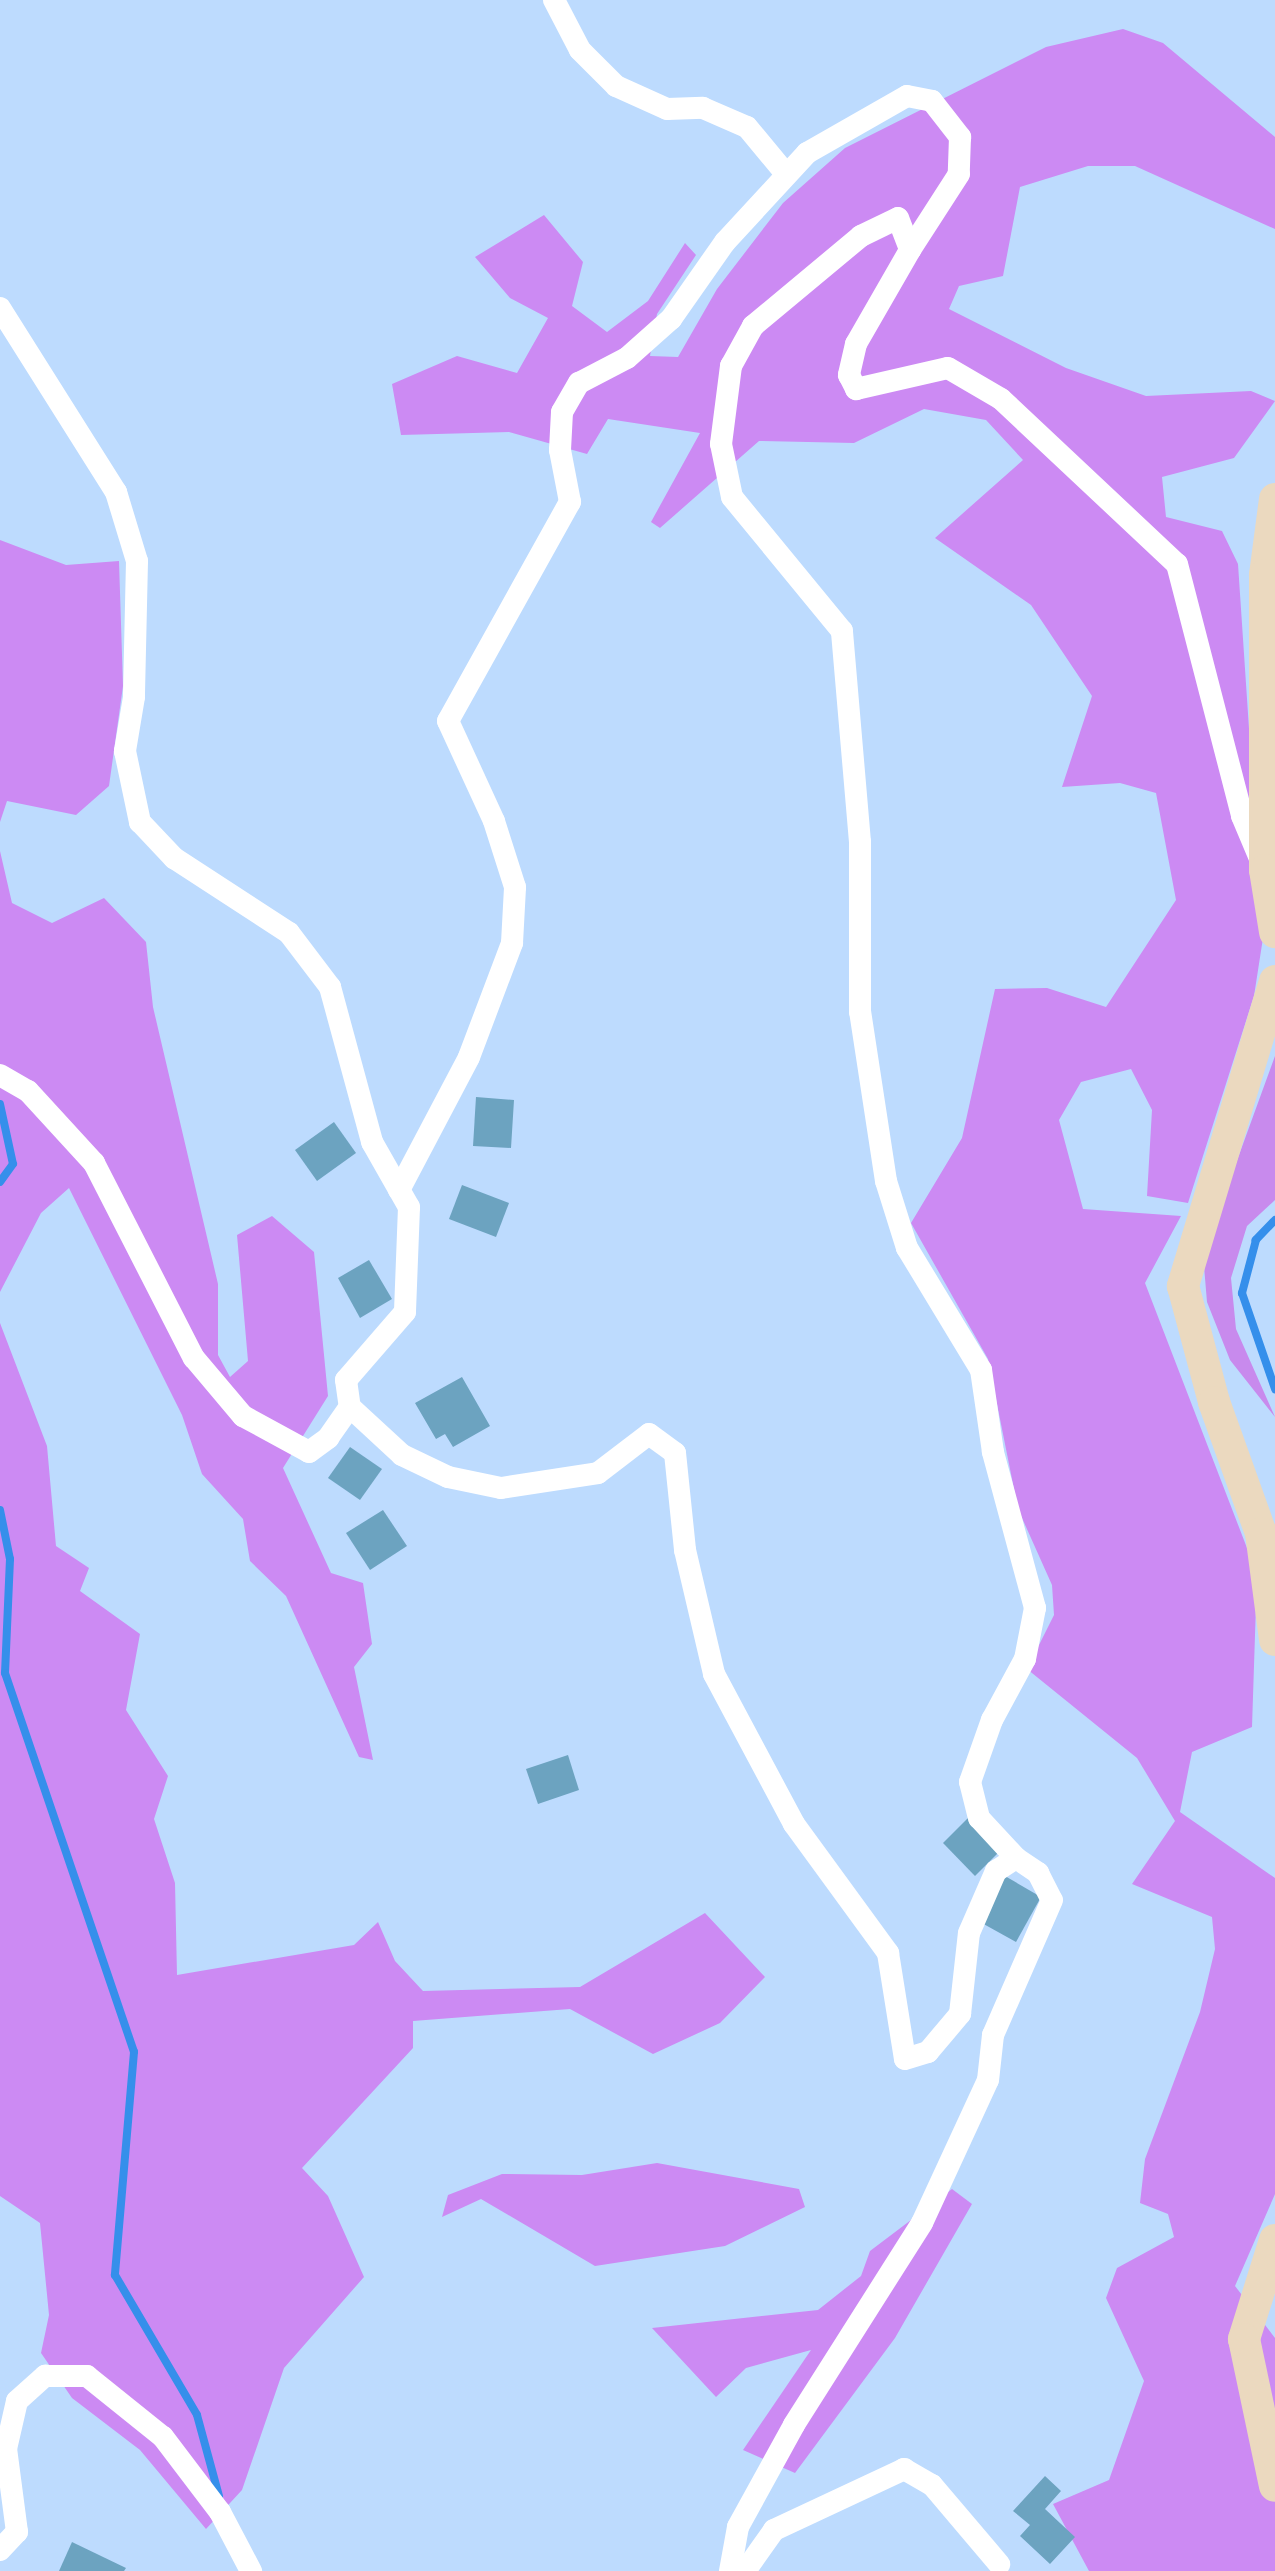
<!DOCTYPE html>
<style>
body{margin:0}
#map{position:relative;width:1275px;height:2571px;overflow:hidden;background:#bddbfe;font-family:"PT Sans Narrow",sans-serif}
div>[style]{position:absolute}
.green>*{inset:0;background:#c88aed}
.forest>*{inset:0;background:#cc8af3}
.stream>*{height:8px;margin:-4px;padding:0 4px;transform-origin:4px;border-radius:4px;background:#358feb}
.building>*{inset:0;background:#6ca3c0}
.street>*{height:22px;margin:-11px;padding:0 11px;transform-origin:11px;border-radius:11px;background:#fff}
.secondary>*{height:32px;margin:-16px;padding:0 16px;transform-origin:16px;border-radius:16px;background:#ebd9bf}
span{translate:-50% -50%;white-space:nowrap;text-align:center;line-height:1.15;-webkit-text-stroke:9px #d8e7f8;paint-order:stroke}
</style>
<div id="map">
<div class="green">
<div style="clip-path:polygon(1275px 1056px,1275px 1200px,1247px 1226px,1231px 1278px,1236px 1329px,1275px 1417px,1230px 1360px,1207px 1302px,1203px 1254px)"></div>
</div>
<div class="forest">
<div style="clip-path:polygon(1123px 29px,1163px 43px,1275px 137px,1275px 229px,1135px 166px,1088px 166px,1020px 187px,1003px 276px,959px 286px,949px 309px,1066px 368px,1146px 396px,1251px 391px,1275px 401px,1234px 458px,1162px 477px,1166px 517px,1222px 531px,1238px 564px,1263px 938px,1254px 996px,1188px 1203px,1147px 1196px,1152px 1110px,1131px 1069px,1081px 1082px,1059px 1120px,1083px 1209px,1181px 1216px,1145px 1283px,1257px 1574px,1252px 1727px,1192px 1752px,1180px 1812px,1275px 1878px,1275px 2194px,1235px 2286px,1275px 2338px,1275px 2571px,1089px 2571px,1053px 2504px,1109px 2480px,1144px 2381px,1106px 2298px,1117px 2268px,1174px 2237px,1168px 2214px,1140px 2203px,1145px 2159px,1200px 2012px,1215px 1949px,1212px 1917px,1132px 1884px,1175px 1821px,1137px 1758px,1027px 1669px,1054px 1615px,1052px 1585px,1018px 1509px,988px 1359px,911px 1223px,962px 1138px,995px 989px,1047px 988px,1106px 1007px,1176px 900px,1156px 793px,1120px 783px,1062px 787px,1092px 696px,1031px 605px,935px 538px,1023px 460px,986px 420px,924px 409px,854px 443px,759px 441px,660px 528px,651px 522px,700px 433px,608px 419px,587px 454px,509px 432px,401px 435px,392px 384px,457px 356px,517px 373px,548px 318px,510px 298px,475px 257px,544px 215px,583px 262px,572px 306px,607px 332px,648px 301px,685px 243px,696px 255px,657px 314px,650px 356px,678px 357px,717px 289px,783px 203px,845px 148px,1046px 47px)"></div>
<div style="clip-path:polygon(0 540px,66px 565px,119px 561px,123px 686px,109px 786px,76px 815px,7px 801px,0 822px)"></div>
<div style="clip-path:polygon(0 851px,12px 903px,52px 923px,104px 898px,146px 942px,153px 1007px,218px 1284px,218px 1355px,230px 1377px,248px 1361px,237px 1235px,272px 1216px,314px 1252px,328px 1396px,283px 1468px,331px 1573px,363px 1583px,372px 1644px,354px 1667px,373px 1760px,359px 1757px,286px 1596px,250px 1561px,243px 1519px,202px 1474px,182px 1415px,69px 1188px,41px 1213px,0 1292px)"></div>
<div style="clip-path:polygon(0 1323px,47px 1446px,56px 1546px,89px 1568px,80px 1591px,140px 1634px,126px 1710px,168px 1776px,154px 1819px,175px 1883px,177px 1975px,354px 1945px,378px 1922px,395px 1961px,423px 1991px,580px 1987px,705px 1913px,765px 1977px,720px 2023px,653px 2054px,570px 2009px,413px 2021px,413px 2048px,302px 2168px,328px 2196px,364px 2277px,284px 2368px,242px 2490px,206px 2529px,140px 2450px,72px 2398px,41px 2353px,49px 2315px,40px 2223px,0 2196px)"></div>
<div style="clip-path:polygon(657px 2163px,799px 2189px,805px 2207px,725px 2246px,595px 2266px,481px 2199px,442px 2217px,448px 2195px,502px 2174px,582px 2175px)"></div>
<div style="clip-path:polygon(952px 2189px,972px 2204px,895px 2338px,795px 2473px,743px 2450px,811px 2350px,746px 2368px,716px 2397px,652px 2328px,818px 2310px,861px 2276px,870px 2251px)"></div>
</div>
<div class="stream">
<div style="left:0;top:1104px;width:61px;rotate:77.8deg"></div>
<div style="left:13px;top:1164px;width:22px;rotate:126deg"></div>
<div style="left:1275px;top:1220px;width:28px;rotate:134deg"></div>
<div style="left:1256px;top:1240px;width:55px;rotate:104.8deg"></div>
<div style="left:1242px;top:1293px;width:102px;rotate:71deg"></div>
<div style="left:0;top:1510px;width:50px;rotate:78.5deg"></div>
<div style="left:10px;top:1559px;width:114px;rotate:92.5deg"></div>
<div style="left:5px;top:1673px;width:400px;rotate:71.2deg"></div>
<div style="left:134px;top:2052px;width:224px;rotate:94.9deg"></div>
<div style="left:115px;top:2275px;width:162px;rotate:59.6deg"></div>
<div style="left:197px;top:2415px;width:84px;rotate:74.8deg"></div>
</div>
<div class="building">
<div style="clip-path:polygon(476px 1097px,514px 1100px,511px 1148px,473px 1146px)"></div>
<div style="clip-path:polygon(334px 1122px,356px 1153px,317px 1181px,295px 1150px)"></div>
<div style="clip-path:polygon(462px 1185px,509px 1203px,496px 1237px,449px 1219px)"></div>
<div style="clip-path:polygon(369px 1260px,392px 1299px,360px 1318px,338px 1278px)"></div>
<div style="clip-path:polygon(462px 1377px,490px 1426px,453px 1447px,445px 1434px,436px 1439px,415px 1403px)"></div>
<div style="clip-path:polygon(350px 1447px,382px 1469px,360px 1500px,328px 1478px)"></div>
<div style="clip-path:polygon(383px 1510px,407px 1546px,370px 1570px,346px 1533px)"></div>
<div style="clip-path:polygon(568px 1755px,579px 1790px,538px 1804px,526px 1769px)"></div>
<div style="clip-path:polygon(969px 1817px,1001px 1850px,975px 1876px,943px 1843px)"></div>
<div style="clip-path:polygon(1005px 1876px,1041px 1897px,1016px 1942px,980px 1922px)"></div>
<div style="clip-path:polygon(1045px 2476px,1061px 2491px,1045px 2509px,1075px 2537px,1050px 2564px,1020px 2536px,1030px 2525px,1013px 2511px)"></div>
<div style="clip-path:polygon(72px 2542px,126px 2568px,124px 2571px,59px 2571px)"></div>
</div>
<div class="street">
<div style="left:554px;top:0;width:56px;rotate:62.5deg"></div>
<div style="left:580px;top:50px;width:51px;rotate:45deg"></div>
<div style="left:616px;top:86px;width:56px;rotate:24.3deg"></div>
<div style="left:667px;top:109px;width:36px;rotate:-2deg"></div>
<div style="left:703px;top:108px;width:48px;rotate:23.4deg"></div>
<div style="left:747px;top:127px;width:61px;rotate:50.3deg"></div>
<div style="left:0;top:308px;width:218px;rotate:57.8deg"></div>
<div style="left:116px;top:492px;width:72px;rotate:73.1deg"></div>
<div style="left:137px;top:561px;width:136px;rotate:91.3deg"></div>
<div style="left:134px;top:697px;width:55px;rotate:99.5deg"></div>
<div style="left:125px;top:751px;width:73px;rotate:78.1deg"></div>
<div style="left:140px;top:822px;width:50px;rotate:46.6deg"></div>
<div style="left:174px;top:858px;width:137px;rotate:33.1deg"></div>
<div style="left:289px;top:933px;width:68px;rotate:52.8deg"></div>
<div style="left:330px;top:987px;width:161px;rotate:74.8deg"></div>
<div style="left:372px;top:1142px;width:75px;rotate:60.4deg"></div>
<div style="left:409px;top:1207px;width:105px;rotate:92.2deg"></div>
<div style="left:405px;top:1312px;width:90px;rotate:130.9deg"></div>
<div style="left:346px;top:1380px;width:27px;rotate:82deg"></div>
<div style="left:350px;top:1407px;width:71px;rotate:42.7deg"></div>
<div style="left:402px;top:1455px;width:51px;rotate:25.6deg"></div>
<div style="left:448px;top:1477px;width:54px;rotate:11.7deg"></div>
<div style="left:501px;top:1488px;width:98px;rotate:-8.8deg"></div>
<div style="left:598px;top:1473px;width:64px;rotate:-37.4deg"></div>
<div style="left:649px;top:1434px;width:32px;rotate:36deg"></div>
<div style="left:675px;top:1453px;width:98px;rotate:84.1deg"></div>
<div style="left:685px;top:1550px;width:127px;rotate:76.8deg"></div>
<div style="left:714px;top:1674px;width:170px;rotate:61.9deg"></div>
<div style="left:794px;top:1824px;width:160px;rotate:53.9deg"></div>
<div style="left:888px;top:1953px;width:107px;rotate:80.9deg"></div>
<div style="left:905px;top:2059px;width:24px;rotate:-17deg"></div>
<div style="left:928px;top:2052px;width:50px;rotate:-49.9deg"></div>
<div style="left:960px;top:2014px;width:81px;rotate:-83.7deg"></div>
<div style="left:969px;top:1933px;width:68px;rotate:-66.5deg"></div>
<div style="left:996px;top:1871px;width:24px;rotate:-33deg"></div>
<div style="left:1016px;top:1858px;width:27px;rotate:34deg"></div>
<div style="left:1038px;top:1873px;width:30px;rotate:63deg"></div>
<div style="left:1052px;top:1900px;width:147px;rotate:113.6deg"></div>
<div style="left:993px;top:2035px;width:45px;rotate:96.3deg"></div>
<div style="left:988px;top:2080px;width:157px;rotate:114.8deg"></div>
<div style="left:922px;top:2223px;width:239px;rotate:122.4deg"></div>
<div style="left:794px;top:2425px;width:116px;rotate:118.8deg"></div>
<div style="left:738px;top:2527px;width:45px;rotate:100.3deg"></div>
<div style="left:0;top:1075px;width:32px;rotate:30deg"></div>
<div style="left:28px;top:1091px;width:98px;rotate:47.5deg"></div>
<div style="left:94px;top:1163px;width:219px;rotate:62.9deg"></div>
<div style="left:194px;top:1358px;width:76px;rotate:49.8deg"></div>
<div style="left:243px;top:1416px;width:75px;rotate:28.6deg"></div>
<div style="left:309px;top:1452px;width:24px;rotate:-36deg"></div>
<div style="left:328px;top:1438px;width:38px;rotate:-55deg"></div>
<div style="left:399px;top:1190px;width:150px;rotate:-62.2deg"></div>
<div style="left:469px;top:1057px;width:122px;rotate:-69.3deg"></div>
<div style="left:512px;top:943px;width:56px;rotate:-86.9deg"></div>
<div style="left:515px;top:887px;width:69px;rotate:-107.7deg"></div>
<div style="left:494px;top:821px;width:110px;rotate:-114.7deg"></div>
<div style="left:448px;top:721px;width:251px;rotate:-60.9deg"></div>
<div style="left:570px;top:502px;width:53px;rotate:-100.9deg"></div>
<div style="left:560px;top:450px;width:38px;rotate:-87deg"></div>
<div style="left:562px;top:412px;width:34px;rotate:-60deg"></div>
<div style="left:579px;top:383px;width:54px;rotate:-27.5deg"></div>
<div style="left:627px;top:358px;width:59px;rotate:-41.6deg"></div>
<div style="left:671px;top:319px;width:94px;rotate:-55deg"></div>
<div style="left:725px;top:242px;width:121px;rotate:-47.3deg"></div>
<div style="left:807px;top:153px;width:115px;rotate:-29.7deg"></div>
<div style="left:907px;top:96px;width:25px;rotate:11deg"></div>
<div style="left:932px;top:101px;width:46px;rotate:52.1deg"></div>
<div style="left:960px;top:137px;width:37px;rotate:92deg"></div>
<div style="left:959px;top:174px;width:90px;rotate:122.8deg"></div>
<div style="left:1016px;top:1858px;width:54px;rotate:-132.8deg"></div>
<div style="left:979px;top:1818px;width:37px;rotate:-104deg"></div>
<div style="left:970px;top:1782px;width:66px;rotate:-70.5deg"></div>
<div style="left:992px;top:1720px;width:69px;rotate:-61.6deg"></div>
<div style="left:1025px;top:1659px;width:52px;rotate:-78.9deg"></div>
<div style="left:1035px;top:1608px;width:162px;rotate:-105.1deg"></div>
<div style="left:993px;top:1452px;width:83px;rotate:-98.3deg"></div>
<div style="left:981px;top:1370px;width:143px;rotate:-121.2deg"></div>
<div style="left:907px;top:1248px;width:70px;rotate:-107.4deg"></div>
<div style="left:886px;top:1181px;width:171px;rotate:-98.7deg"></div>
<div style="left:860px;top:1012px;width:170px;rotate:-90deg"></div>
<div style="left:860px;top:842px;width:212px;rotate:-94.9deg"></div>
<div style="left:842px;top:631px;width:173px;rotate:-129.4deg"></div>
<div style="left:732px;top:497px;width:54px;rotate:-101.7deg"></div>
<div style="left:721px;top:444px;width:79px;rotate:-82.7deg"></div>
<div style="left:731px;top:366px;width:46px;rotate:-61.2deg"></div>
<div style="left:753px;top:326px;width:141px;rotate:-39.8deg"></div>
<div style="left:861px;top:236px;width:41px;rotate:-25.9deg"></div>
<div style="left:898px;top:218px;width:34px;rotate:69deg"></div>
<div style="left:910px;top:250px;width:108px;rotate:119.9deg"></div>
<div style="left:856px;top:344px;width:32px;rotate:103deg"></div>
<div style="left:849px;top:375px;width:16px;rotate:63deg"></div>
<div style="left:856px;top:389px;width:94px;rotate:-12.9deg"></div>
<div style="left:948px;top:368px;width:61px;rotate:30.3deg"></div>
<div style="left:1001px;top:399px;width:241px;rotate:43.2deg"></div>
<div style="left:1177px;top:564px;width:260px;rotate:75.5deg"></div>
<div style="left:1242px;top:816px;width:49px;rotate:67.1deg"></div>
<div style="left:0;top:2550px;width:25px;rotate:-47deg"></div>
<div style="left:17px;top:2532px;width:84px;rotate:-97.5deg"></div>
<div style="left:6px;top:2449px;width:49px;rotate:-77.1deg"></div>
<div style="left:17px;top:2401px;width:38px;rotate:-42deg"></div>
<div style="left:45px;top:2376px;width:42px"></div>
<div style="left:87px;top:2376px;width:97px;rotate:38.8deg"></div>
<div style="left:163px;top:2437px;width:94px;rotate:52.8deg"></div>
<div style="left:220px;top:2512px;width:67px;rotate:62.3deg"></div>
<div style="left:745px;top:2571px;width:50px;rotate:-54.7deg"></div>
<div style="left:774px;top:2530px;width:144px;rotate:-25.1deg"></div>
<div style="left:904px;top:2469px;width:32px;rotate:30deg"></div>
<div style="left:932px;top:2485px;width:104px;rotate:49.7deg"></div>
</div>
<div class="secondary">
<div style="left:1275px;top:499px;width:77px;rotate:97.5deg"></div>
<div style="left:1265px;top:575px;width:295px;rotate:90deg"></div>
<div style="left:1265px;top:870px;width:63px;rotate:80.8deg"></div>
<div style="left:1275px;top:981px;width:319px;rotate:106.8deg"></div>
<div style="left:1183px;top:1286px;width:120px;rotate:75deg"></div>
<div style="left:1214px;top:1402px;width:139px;rotate:70.3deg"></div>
<div style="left:1261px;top:1533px;width:108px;rotate:82.5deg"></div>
<div style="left:1275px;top:2240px;width:104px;rotate:107.4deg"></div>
<div style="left:1244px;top:2339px;width:150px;rotate:78.1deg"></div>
</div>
</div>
